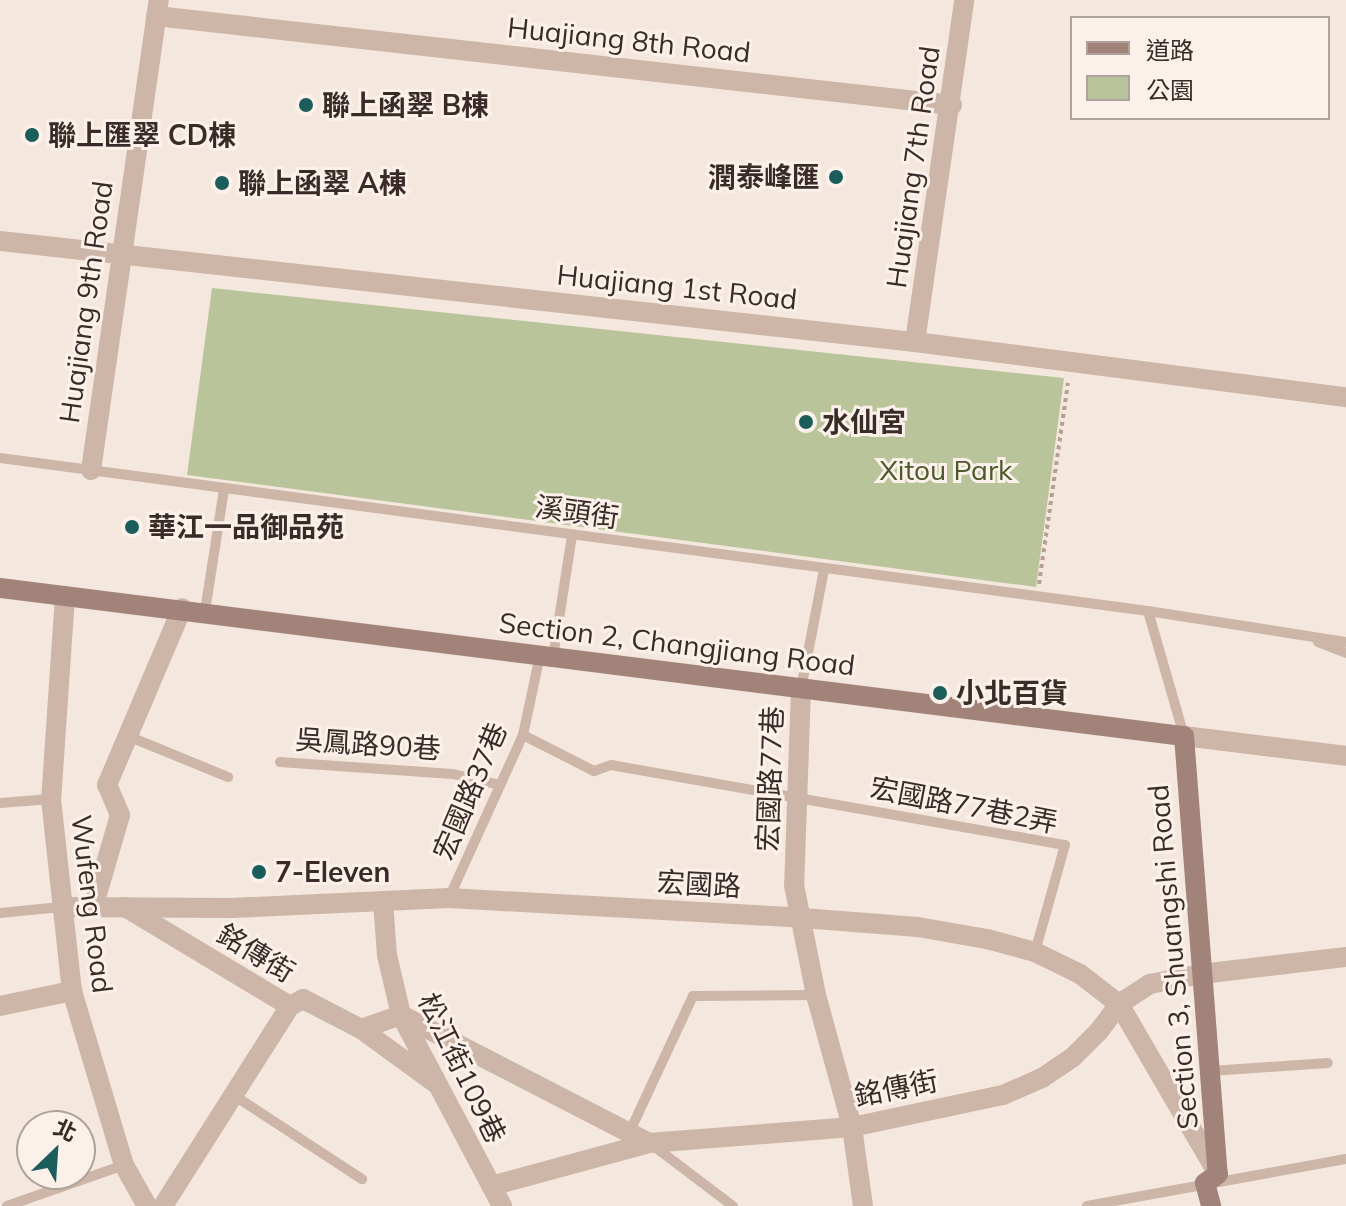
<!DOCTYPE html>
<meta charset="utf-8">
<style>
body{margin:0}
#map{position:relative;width:1346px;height:1206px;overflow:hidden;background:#f4e7dd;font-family:Mulish,"Noto Sans TC",sans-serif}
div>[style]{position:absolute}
.green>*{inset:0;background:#bac49b}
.path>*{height:4px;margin-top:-2px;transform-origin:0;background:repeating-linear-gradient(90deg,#b99f92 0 4px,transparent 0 8px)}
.lane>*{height:10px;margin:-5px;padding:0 5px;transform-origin:5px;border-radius:5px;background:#cdb5a8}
.street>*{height:20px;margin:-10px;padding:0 10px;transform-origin:10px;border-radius:10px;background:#cdb5a8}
.secondary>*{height:20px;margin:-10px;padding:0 10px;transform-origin:10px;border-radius:10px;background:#a18379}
.dots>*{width:22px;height:22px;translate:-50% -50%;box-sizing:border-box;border:4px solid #fbf1ea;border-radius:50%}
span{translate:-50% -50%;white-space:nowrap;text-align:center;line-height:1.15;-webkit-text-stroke:6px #fbf1ea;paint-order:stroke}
.street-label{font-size:28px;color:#392c28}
.poi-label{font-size:28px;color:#392c28;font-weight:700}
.left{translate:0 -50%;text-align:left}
.right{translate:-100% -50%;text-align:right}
.park-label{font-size:28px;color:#4c592a}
.legend{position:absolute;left:1070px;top:16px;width:260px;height:104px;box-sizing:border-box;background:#fbf1ea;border:2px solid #ada29c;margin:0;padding:10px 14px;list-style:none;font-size:24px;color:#392c28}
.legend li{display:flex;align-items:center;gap:16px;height:40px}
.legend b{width:40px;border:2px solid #ada29c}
.north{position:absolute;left:16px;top:1110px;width:80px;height:80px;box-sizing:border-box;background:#fbf1ea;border:2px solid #ada29c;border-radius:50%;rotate:25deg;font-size:22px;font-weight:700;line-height:32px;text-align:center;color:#392c28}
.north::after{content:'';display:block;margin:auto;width:28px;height:36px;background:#1b5d5b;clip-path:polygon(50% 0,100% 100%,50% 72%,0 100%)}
</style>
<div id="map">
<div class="green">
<div style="clip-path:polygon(212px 288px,1064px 378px,1036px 587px,187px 475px)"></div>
</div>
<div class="path">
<div style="left:1039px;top:584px;width:203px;rotate:-81.8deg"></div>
</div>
<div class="lane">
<div style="left:0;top:458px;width:1158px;rotate:7.59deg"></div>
<div style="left:1148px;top:611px;width:200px;rotate:8.9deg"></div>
<div style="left:205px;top:611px;width:123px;rotate:-81.1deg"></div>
<div style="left:1148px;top:611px;width:130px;rotate:73.9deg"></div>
<div style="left:1318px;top:642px;width:30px;rotate:21deg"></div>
<div style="left:553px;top:657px;width:122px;rotate:-81.1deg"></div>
<div style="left:801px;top:689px;width:122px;rotate:-79.1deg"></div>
<div style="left:523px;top:735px;width:80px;rotate:26.9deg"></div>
<div style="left:594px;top:771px;width:18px;rotate:-19deg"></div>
<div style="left:611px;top:765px;width:461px;rotate:10deg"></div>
<div style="left:1065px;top:845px;width:111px;rotate:105.7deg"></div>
<div style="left:130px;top:737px;width:106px;rotate:22.2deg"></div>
<div style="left:280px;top:762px;width:173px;rotate:4deg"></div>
<div style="left:453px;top:774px;width:48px;rotate:13.2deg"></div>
<div style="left:0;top:803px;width:51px;rotate:-4.5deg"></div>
<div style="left:449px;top:898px;width:179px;rotate:-65.6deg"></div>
<div style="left:523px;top:735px;width:82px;rotate:-78deg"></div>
<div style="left:0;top:913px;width:61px;rotate:-5.6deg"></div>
<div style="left:1211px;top:1071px;width:117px;rotate:-3.9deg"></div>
<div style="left:235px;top:1096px;width:152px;rotate:33.2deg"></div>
<div style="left:630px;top:1131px;width:149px;rotate:-65deg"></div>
<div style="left:693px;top:996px;width:123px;rotate:-0.5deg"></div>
<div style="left:651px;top:1144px;width:103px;rotate:37.1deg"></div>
<div style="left:7px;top:1206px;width:124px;rotate:-19.3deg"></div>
<div style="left:1087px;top:1206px;width:263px;rotate:-10.3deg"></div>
</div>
<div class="street">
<div style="left:156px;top:16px;width:801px;rotate:6.38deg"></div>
<div style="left:0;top:241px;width:921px;rotate:6.3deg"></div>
<div style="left:915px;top:342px;width:434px;rotate:7.3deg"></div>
<div style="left:915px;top:342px;width:345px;rotate:-81.8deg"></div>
<div style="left:91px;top:470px;width:475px;rotate:-81.8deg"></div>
<div style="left:65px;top:596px;width:203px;rotate:93.9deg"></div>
<div style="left:51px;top:799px;width:193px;rotate:83.8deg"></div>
<div style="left:72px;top:991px;width:182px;rotate:73.4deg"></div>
<div style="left:124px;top:1165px;width:47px;rotate:60.7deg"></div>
<div style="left:801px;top:689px;width:196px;rotate:92deg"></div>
<div style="left:794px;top:885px;width:112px;rotate:78.7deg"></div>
<div style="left:816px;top:995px;width:137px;rotate:74.7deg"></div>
<div style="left:852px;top:1127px;width:80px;rotate:82.1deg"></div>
<div style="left:1184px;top:736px;width:163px;rotate:7deg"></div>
<div style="left:383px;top:901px;width:54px;rotate:85.8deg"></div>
<div style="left:387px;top:955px;width:62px;rotate:76.9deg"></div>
<div style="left:401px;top:1015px;width:216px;rotate:62.1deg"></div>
<div style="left:61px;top:907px;width:170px;rotate:0.3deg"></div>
<div style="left:231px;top:908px;width:218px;rotate:-2.6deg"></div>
<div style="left:449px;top:898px;width:355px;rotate:3.2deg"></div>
<div style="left:803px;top:918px;width:115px;rotate:4.5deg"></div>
<div style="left:918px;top:927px;width:70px;rotate:9.9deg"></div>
<div style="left:987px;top:939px;width:50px;rotate:15.2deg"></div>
<div style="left:1035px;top:952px;width:50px;rotate:26.1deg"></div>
<div style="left:1080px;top:974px;width:49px;rotate:37.6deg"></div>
<div style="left:1119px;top:1004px;width:197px;rotate:59.8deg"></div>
<div style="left:125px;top:907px;width:192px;rotate:31deg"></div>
<div style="left:290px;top:1006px;width:15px;rotate:-28deg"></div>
<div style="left:303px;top:999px;width:65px;rotate:27.3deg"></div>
<div style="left:361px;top:1029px;width:90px;rotate:36deg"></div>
<div style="left:93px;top:908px;width:97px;rotate:-73.8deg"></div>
<div style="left:120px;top:815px;width:33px;rotate:-113deg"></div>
<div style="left:107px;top:785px;width:192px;rotate:-67deg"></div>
<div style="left:0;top:1006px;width:74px;rotate:-11.8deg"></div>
<div style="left:361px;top:1029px;width:42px;rotate:-19.3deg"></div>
<div style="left:401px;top:1015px;width:279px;rotate:27.3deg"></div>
<div style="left:491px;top:1186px;width:164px;rotate:-15.2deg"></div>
<div style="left:649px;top:1143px;width:204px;rotate:-4.5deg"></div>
<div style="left:852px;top:1127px;width:154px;rotate:-12deg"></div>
<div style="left:1003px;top:1095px;width:43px;rotate:-23.6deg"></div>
<div style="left:1042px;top:1078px;width:36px;rotate:-34deg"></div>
<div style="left:1072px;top:1058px;width:38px;rotate:-45deg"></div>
<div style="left:1099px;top:1031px;width:34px;rotate:-53deg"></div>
<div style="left:1119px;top:1004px;width:37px;rotate:-33deg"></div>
<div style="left:1150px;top:984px;width:52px;rotate:-11.1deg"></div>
<div style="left:1201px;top:974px;width:146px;rotate:-6.7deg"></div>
<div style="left:163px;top:1206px;width:237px;rotate:-57.6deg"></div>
</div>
<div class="secondary">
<div style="left:0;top:588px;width:1193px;rotate:7.13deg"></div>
<div style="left:1184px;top:736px;width:439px;rotate:85.6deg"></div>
<div style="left:1218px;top:1174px;width:16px;rotate:145deg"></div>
<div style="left:1205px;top:1183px;width:24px;rotate:75deg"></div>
</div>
<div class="dots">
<div style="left:306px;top:105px;background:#1b5d5b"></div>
<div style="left:32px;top:135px;background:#1b5d5b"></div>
<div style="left:836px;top:177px;background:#1b5d5b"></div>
<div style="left:222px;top:183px;background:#1b5d5b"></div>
<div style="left:806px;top:422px;background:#1b5d5b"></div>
<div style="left:132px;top:527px;background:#1b5d5b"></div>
<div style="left:940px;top:693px;background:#1b5d5b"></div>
<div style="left:259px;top:872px;background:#1b5d5b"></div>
</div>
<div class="street-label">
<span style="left:629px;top:40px;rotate:6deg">Huajiang 8th Road</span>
<span style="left:913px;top:167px;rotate:-82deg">Huajiang 7th Road</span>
<span style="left:677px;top:287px;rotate:6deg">Huajiang 1st Road</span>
<span style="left:86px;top:302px;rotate:-82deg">Huajiang 9th Road</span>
<span style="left:577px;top:512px;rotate:8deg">溪頭街</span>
<span style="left:677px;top:644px;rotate:7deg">Section 2, Changjiang Road</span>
<span style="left:368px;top:744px;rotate:4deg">吳鳳路90巷</span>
<span style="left:770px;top:779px;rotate:-88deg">宏國路77巷</span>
<span style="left:470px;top:791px;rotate:-67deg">宏國路37巷</span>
<span style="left:964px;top:805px;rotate:11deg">宏國路77巷2弄</span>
<span style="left:699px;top:884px;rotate:3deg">宏國路</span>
<span style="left:92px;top:904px;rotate:83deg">Wufeng Road</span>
<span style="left:256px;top:953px;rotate:31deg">銘傳街</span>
<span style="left:1173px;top:957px;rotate:-95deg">Section 3, Shuangshi Road</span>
<span style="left:462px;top:1068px;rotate:64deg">松江街109巷</span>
<span style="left:896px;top:1088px;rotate:-11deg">銘傳街</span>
</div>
<div class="poi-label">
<span class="left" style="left:322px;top:105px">聯上函翠 B棟</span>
<span class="left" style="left:48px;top:135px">聯上匯翠 CD棟</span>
<span class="right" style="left:820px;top:177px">潤泰峰匯</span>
<span class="left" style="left:238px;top:183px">聯上函翠 A棟</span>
<span class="left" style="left:822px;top:422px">水仙宮</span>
<span class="left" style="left:148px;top:527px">華江一品御品苑</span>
<span class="left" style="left:956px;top:693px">小北百貨</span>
<span class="left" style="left:275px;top:872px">7-Eleven</span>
</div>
<div class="park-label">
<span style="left:946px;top:470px">Xitou Park</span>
</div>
<ul class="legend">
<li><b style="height:10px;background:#a18379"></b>道路</li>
<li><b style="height:22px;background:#bac49b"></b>公園</li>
</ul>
<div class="north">北</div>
</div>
